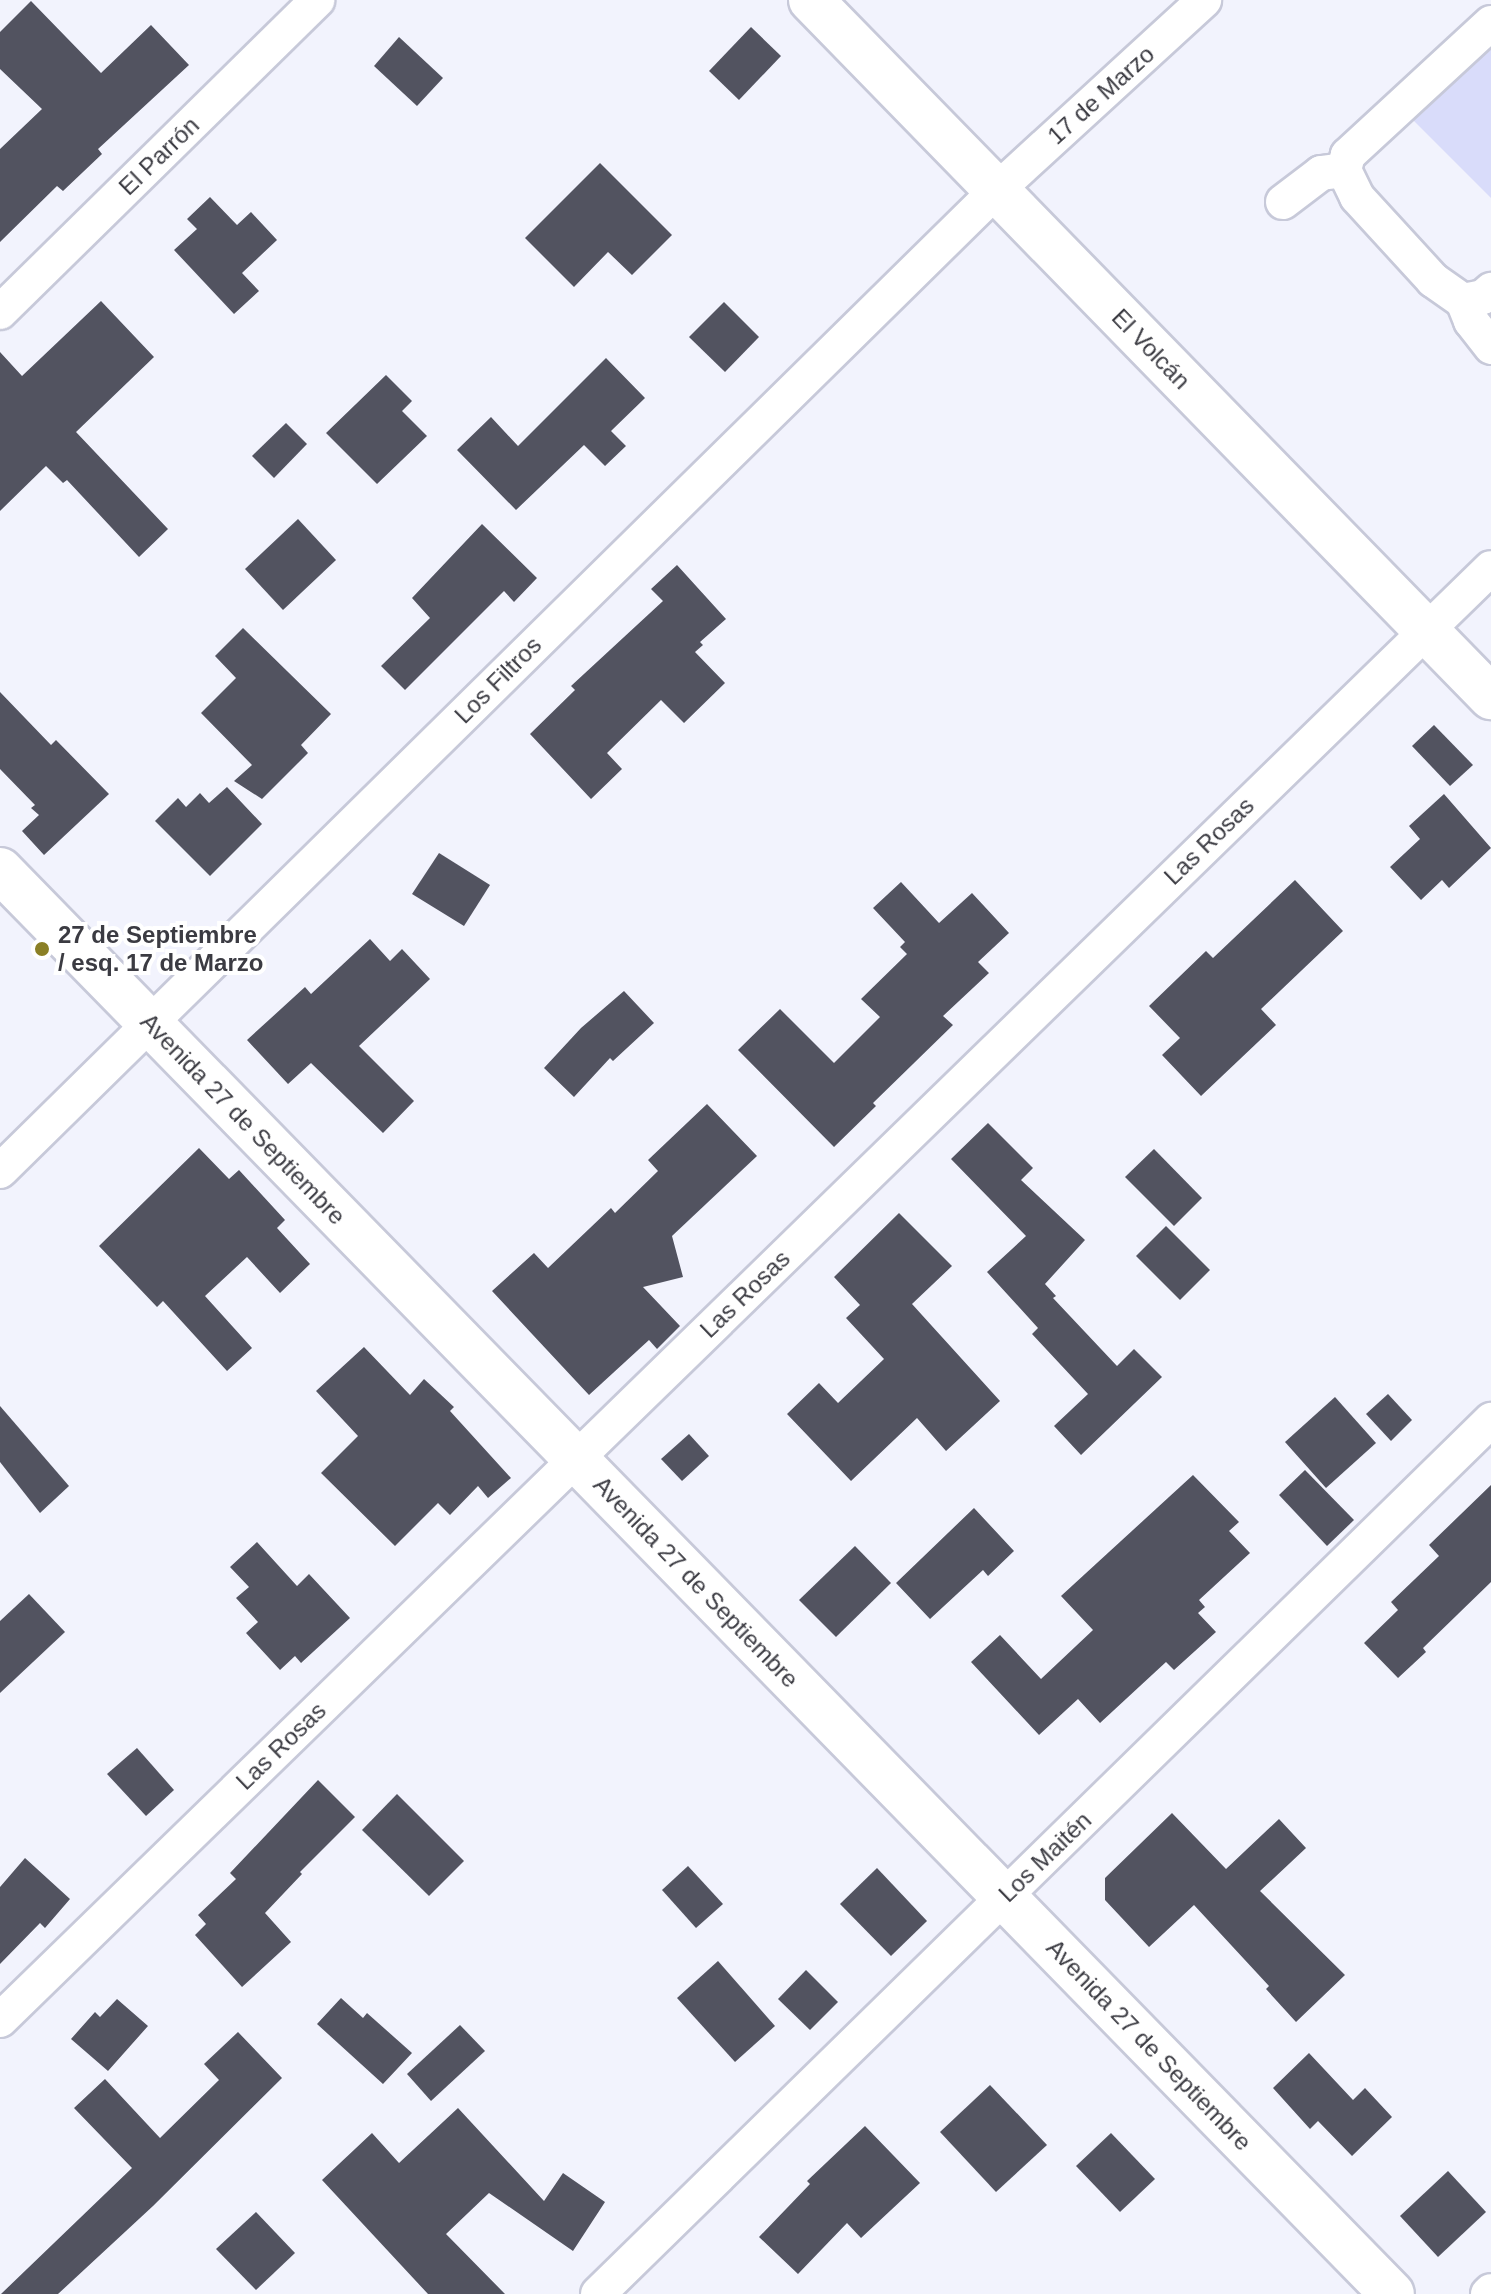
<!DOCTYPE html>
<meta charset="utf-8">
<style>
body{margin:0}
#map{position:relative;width:1491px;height:2294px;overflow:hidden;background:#f2f3fd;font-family:Helvetica,sans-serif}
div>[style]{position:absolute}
.green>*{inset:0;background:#d9dcfa}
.building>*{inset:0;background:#525360}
.roads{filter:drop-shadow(2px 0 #c7c9d9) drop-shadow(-2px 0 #c7c9d9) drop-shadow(0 2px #c7c9d9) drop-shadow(0 -2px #c7c9d9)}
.street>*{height:34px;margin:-17px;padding:0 17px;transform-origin:17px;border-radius:17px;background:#fff}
.secondary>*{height:44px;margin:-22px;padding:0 22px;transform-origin:22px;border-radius:22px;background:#fff}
.dots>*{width:22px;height:22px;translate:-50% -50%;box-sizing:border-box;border:4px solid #fff;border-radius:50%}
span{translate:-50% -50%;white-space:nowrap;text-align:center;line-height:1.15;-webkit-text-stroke:8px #fff;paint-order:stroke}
.street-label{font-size:24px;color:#3b3b42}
.poi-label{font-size:24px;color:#3b3b42;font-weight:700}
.left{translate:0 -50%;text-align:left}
</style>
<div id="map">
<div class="green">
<div style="clip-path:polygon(1491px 42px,1491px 198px,1412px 119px)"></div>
</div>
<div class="building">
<div style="clip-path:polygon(31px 1px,101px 73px,151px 25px,189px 65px,98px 149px,102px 154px,63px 191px,57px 186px,0 242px,0 149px,42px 109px,0 69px,0 32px)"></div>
<div style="clip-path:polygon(751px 27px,781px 56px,739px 100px,709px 71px)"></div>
<div style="clip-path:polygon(399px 37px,443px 78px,417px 106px,374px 66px)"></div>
<div style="clip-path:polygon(600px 163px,672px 235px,632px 275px,608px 252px,574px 287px,525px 238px)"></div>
<div style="clip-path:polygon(210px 197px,237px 225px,251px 212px,277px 240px,242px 273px,259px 291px,234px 314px,174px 250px,197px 229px,187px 219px)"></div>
<div style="clip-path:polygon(101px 301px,154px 357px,76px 432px,168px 529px,139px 557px,67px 480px,63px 483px,46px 466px,0 511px,0 352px,22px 376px)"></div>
<div style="clip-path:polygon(724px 302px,759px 337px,725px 372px,689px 337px)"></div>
<div style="clip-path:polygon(606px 358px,645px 398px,611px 431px,626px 446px,605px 466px,584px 445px,516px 510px,457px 450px,491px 417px,518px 446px)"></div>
<div style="clip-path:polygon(386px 375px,412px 401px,402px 411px,427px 436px,377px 484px,326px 433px)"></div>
<div style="clip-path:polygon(286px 423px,307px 444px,274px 478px,252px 456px)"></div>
<div style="clip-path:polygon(298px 519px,336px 560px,283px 610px,245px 569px)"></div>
<div style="clip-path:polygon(482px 524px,537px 578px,514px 602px,504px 591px,405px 690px,381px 666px,430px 618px,412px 598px)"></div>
<div style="clip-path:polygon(677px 565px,726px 619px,700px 642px,703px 645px,695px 652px,725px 683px,684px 723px,661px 700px,607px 753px,622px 769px,591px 799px,530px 734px,575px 690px,571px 686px,663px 601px,651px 589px)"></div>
<div style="clip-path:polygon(243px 628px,331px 714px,301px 745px,308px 753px,262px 799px,234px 781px,252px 765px,201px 713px,236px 678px,215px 656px)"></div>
<div style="clip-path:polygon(0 692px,51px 745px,56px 740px,109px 794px,44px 855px,22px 831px,39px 815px,31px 808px,35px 805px,0 769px)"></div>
<div style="clip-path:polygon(1434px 725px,1473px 765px,1450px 786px,1412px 746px)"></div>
<div style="clip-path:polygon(227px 787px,262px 824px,210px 876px,155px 821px,178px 798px,186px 807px,200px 793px,209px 803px)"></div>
<div style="clip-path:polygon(1444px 794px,1491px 848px,1449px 888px,1442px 880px,1421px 900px,1390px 867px,1420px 839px,1409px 826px)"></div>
<div style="clip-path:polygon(439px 853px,490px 885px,464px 926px,412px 894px)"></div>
<div style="clip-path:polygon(1295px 880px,1343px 931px,1261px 1009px,1276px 1025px,1201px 1096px,1162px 1055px,1180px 1038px,1149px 1006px,1206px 951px,1213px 958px)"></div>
<div style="clip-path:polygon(901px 882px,939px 923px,972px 893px,1009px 933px,978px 962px,989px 973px,943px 1016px,953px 1025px,873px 1103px,876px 1106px,834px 1147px,738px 1050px,780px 1009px,834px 1063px,880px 1017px,861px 999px,907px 954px,900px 947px,905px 942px,873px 908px)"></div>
<div style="clip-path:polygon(370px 939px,390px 961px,402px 949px,430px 979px,359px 1046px,414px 1101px,383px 1133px,311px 1063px,288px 1084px,247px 1040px,305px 987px,311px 994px)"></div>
<div style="clip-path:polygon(624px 991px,654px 1023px,613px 1061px,610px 1058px,574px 1097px,544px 1068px,581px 1028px)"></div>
<div style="clip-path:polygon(707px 1104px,757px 1156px,672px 1236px,683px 1277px,643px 1287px,680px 1326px,657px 1349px,649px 1340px,589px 1395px,492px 1291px,534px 1253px,548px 1268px,611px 1208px,615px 1213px,658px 1171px,648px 1160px)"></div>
<div style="clip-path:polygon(988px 1123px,1033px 1168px,1021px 1180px,1085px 1240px,1045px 1284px,1056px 1296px,1053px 1298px,1117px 1366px,1134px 1349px,1162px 1377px,1081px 1455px,1054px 1426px,1088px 1394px,1032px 1334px,1038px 1328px,987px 1272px,1026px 1236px,951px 1159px)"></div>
<div style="clip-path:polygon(199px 1148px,229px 1179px,239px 1170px,285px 1220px,277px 1228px,310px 1264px,280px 1293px,247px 1257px,205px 1296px,252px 1348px,227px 1371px,163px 1301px,157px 1307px,99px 1246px)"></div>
<div style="clip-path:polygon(1154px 1149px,1202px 1198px,1174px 1226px,1125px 1177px)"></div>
<div style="clip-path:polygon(899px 1213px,952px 1266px,912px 1304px,1000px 1401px,946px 1451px,917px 1418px,851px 1481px,787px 1414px,819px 1383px,838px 1403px,884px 1359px,846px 1318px,860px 1305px,834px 1277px)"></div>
<div style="clip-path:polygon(1166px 1226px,1210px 1270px,1180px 1300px,1136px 1256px)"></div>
<div style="clip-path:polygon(364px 1347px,410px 1395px,424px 1379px,454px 1407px,450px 1411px,511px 1478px,488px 1498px,478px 1486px,450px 1515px,438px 1503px,395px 1546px,321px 1473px,358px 1436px,316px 1391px)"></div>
<div style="clip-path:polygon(1388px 1394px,1412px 1420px,1391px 1441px,1366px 1414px)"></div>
<div style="clip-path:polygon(1335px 1397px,1376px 1443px,1326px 1488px,1285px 1442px)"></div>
<div style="clip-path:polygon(0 1406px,69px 1486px,40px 1513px,0 1462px)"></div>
<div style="clip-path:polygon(689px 1434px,709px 1456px,682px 1481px,661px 1459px)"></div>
<div style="clip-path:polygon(1305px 1470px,1354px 1520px,1327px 1546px,1279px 1495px)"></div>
<div style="clip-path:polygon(1193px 1475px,1239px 1522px,1229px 1531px,1250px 1553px,1199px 1600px,1205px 1607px,1198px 1613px,1216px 1632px,1174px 1670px,1166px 1662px,1100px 1723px,1078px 1699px,1039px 1735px,971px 1662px,1000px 1635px,1041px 1679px,1093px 1630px,1061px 1596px)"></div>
<div style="clip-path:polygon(1491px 1485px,1491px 1582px,1423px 1648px,1426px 1652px,1398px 1678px,1364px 1643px,1398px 1610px,1391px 1602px,1439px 1556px,1429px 1545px)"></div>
<div style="clip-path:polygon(974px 1508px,1014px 1551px,988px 1576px,983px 1570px,930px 1619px,896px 1583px)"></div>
<div style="clip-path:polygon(257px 1542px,297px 1586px,309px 1574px,350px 1618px,301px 1663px,295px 1656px,280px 1670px,246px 1633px,258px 1622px,236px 1598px,249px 1587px,230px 1567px)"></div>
<div style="clip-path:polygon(855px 1546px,891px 1583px,836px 1637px,799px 1600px)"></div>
<div style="clip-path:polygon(29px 1594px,65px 1632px,0 1693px,0 1621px)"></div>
<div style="clip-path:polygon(137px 1748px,174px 1790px,146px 1816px,107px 1774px)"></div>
<div style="clip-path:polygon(318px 1780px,355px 1817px,300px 1872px,302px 1874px,265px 1913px,291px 1942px,242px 1987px,195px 1935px,206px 1924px,198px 1915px,236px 1879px,230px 1873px)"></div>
<div style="clip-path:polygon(397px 1794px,464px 1861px,429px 1896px,362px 1830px)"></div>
<div style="clip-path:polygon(1172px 1813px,1226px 1869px,1279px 1819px,1306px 1848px,1260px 1891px,1345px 1975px,1296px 2022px,1266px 1989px,1269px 1986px,1194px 1905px,1149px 1947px,1105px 1900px,1105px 1878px)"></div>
<div style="clip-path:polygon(25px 1858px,70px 1899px,45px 1928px,40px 1923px,0 1964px,0 1887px)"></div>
<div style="clip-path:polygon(688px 1866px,723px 1904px,696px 1928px,662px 1890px)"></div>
<div style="clip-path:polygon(877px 1868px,927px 1921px,891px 1956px,840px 1904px)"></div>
<div style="clip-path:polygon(718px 1961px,775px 2026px,735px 2062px,677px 1998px)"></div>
<div style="clip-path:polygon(806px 1970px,838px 2002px,810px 2030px,778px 1999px)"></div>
<div style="clip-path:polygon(341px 1998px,363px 2018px,367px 2013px,412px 2053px,383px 2084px,317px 2024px)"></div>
<div style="clip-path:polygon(117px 1999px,148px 2026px,108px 2071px,71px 2039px,95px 2012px,100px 2017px)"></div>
<div style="clip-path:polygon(460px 2025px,485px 2051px,431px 2101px,407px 2074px)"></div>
<div style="clip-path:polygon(238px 2032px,282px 2078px,153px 2206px,58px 2294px,1px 2294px,132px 2168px,74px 2108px,105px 2079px,160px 2138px,219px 2080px,204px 2064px)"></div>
<div style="clip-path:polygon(1309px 2053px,1353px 2100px,1365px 2088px,1392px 2117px,1352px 2156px,1318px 2121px,1310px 2129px,1273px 2088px)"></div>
<div style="clip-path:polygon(990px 2085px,1047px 2145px,996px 2192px,940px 2132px)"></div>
<div style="clip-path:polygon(458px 2108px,544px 2201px,563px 2173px,605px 2202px,573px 2251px,489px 2193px,446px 2234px,505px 2294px,428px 2294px,322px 2180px,372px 2133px,399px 2163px)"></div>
<div style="clip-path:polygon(865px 2126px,920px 2183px,861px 2238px,847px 2223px,798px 2274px,759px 2237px,810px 2184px,807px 2181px)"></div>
<div style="clip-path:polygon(1111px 2133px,1155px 2179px,1120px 2212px,1076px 2166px)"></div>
<div style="clip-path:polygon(1448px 2171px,1486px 2212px,1438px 2257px,1400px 2216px)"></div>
<div style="clip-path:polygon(256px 2212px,295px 2253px,256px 2290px,216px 2249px)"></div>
</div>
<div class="roads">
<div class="street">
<div style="left:1491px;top:23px;width:195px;rotate:137.3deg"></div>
<div style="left:1348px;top:155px;width:16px;rotate:105deg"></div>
<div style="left:1344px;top:170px;width:30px;rotate:64deg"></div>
<div style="left:1357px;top:197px;width:113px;rotate:47.5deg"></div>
<div style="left:1433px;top:280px;width:37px;rotate:35deg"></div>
<div style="left:1463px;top:301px;width:20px;rotate:-11deg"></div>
<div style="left:1483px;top:297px;width:11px;rotate:-41deg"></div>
<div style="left:1283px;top:202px;width:48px;rotate:-37.3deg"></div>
<div style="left:1321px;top:173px;width:23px;rotate:-7deg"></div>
<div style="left:1463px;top:301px;width:22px;rotate:68deg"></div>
<div style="left:1471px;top:321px;width:33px;rotate:52deg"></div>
<div style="left:0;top:312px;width:445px;rotate:-44.5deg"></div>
<div style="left:0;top:1171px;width:1399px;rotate:-44.54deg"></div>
<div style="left:997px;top:190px;width:281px;rotate:-42.5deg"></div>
<div style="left:0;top:2020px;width:2081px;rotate:-44.24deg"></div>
<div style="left:598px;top:2294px;width:1250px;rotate:-44.38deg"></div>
<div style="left:1488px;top:2294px;width:4px;rotate:-45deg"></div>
</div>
<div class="secondary">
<div style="left:811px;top:0;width:974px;rotate:45.71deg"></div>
<div style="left:0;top:870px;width:1991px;rotate:45.65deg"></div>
</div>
</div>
<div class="dots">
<div style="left:42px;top:949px;background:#8a7f26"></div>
</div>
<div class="street-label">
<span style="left:1101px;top:95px;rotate:-42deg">17 de Marzo</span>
<span style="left:159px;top:156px;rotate:-44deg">El Parrón</span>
<span style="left:1151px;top:349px;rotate:46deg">El Volcán</span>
<span style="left:498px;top:680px;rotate:-45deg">Los Filtros</span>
<span style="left:1209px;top:841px;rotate:-44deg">Las Rosas</span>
<span style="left:243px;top:1119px;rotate:46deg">Avenida 27 de Septiembre</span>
<span style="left:745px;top:1294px;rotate:-44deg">Las Rosas</span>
<span style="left:696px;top:1582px;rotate:46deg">Avenida 27 de Septiembre</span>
<span style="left:281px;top:1746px;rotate:-44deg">Las Rosas</span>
<span style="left:1045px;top:1857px;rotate:-44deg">Los Maitén</span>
<span style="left:1149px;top:2045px;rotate:46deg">Avenida 27 de Septiembre</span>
</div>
<div class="poi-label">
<span class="left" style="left:58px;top:949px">27 de Septiembre<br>/ esq. 17 de Marzo</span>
</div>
</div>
